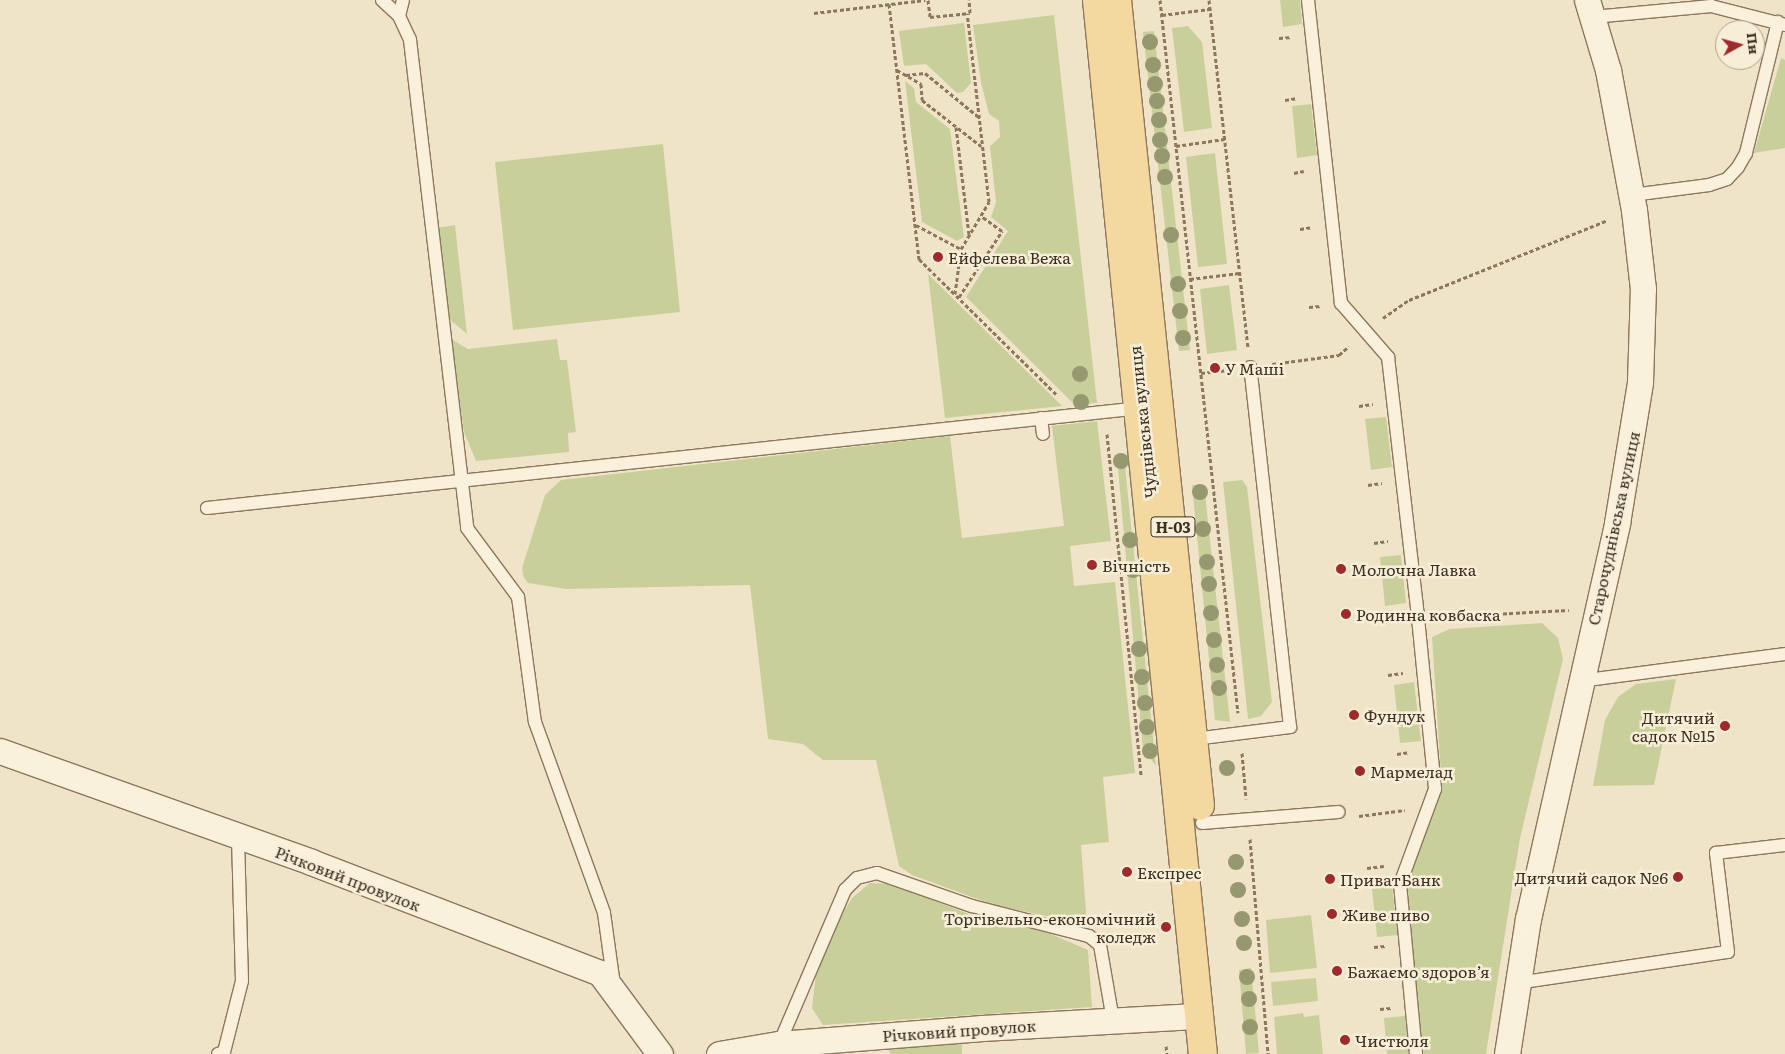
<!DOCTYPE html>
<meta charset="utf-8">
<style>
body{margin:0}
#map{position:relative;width:1785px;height:1054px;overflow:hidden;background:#f0e4c8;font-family:Literata,serif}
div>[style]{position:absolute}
.green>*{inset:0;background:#c9cf9b}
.path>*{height:3px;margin-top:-1.5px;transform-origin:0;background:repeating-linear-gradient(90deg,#8d765c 0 4px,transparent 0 6.5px)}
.roads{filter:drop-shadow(1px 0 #8d765c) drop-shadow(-1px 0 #8d765c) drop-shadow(0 1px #8d765c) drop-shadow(0 -1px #8d765c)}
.lane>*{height:12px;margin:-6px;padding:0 6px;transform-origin:6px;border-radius:6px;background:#faf1dc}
.street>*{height:25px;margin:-12.5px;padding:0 12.5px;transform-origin:12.5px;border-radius:12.5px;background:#faf1dc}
.primary>*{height:28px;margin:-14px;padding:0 14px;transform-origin:14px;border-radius:14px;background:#f3d9a0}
.trees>*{width:16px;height:16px;margin:-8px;border-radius:50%;background:#96986f}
.dots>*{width:14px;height:14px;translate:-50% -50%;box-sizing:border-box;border:2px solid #f7eed8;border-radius:50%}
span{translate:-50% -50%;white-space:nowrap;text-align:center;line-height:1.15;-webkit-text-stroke:5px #f7eed8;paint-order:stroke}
.shield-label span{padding:1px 4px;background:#f7eed8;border:1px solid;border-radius:4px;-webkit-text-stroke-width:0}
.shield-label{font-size:15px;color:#3d2e20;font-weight:700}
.poi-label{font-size:16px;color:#3d2e20}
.left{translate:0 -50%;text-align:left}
.right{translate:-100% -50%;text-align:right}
.street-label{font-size:16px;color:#3d2e20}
.north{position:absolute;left:1715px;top:20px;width:50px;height:50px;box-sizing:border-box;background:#f7eed8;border:1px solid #ada18e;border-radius:50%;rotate:83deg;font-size:14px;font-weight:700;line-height:20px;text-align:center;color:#3d2e20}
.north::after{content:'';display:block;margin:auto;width:18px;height:22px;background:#9e2a2b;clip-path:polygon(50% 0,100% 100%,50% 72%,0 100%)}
</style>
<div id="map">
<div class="green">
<div style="clip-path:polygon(1280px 0,1300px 0,1302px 24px,1283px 27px)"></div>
<div style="clip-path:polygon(1054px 15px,1097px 403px,1075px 405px,966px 297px,1008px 231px,991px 217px,996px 202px,990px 146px,1000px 137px,999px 121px,989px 114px,981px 82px,973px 25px)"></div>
<div style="clip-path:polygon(964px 23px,971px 83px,963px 92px,957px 93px,926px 64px,904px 66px,899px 31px)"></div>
<div style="clip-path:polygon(1188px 26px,1202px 42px,1212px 128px,1184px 132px,1172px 28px)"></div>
<div style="clip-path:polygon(1154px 31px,1190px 350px,1179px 351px,1143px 32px)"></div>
<div style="clip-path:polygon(1781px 58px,1785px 60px,1785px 148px,1754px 153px)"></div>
<div style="clip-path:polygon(905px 81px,914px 88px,916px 102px,950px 129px,964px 237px,957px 241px,922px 222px)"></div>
<div style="clip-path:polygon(1311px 104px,1317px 155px,1297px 158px,1292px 106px)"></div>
<div style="clip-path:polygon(663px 144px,680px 312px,513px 330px,495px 162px)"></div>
<div style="clip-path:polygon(1215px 153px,1227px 264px,1198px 267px,1186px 157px)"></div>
<div style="clip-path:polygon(455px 225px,467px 334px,448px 318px,437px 228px)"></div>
<div style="clip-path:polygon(928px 274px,1062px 406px,945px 418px)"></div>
<div style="clip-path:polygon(1229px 285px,1237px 350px,1207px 354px,1200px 289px)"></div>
<div style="clip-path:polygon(451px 339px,468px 349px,557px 339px,560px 360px,567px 360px,576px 432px,568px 433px,569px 452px,476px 461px,464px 432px)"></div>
<div style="clip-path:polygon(1386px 417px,1392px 467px,1371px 470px,1365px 419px)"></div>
<div style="clip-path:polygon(1097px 421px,1111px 541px,1070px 546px,1074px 586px,1115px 582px,1135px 773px,1103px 777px,1109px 842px,1081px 845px,1087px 925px,991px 904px,912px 875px,899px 866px,876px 760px,823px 760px,803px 744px,768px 739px,750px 585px,566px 589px,528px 583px,524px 578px,522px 568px,545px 495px,561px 480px,950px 436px,962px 538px,1064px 526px,1052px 426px)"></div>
<div style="clip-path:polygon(1117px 457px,1124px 457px,1156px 766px,1143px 749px)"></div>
<div style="clip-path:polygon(1242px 480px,1247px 487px,1272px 702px,1261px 716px,1248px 719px,1223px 482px)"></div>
<div style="clip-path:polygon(1192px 485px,1204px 485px,1230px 722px,1215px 720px)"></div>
<div style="clip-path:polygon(1401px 555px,1406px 603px,1385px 606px,1380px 557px)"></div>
<div style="clip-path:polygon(1542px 623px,1558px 638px,1563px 659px,1520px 838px,1486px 1054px,1422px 1054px,1407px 880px,1442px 789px,1432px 637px,1450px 629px)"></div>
<div style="clip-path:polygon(1676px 679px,1654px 785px,1593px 786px,1605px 720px,1618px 697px,1636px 684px)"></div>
<div style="clip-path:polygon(1414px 682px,1421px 741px,1400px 743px,1394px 685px)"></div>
<div style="clip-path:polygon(1391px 878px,1398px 935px,1377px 937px,1371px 880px)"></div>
<div style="clip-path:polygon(870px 883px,890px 884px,974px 916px,1044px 931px,1088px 950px,1092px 1007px,823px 1025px,812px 1008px,817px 965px,837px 921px,853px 897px)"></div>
<div style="clip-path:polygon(1311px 915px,1317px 968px,1270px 973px,1266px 920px)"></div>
<div style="clip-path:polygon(1251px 968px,1259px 1053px,1246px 1054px,1239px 970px)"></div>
<div style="clip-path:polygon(1316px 978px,1318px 1001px,1273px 1006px,1271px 982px)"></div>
<div style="clip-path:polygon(1303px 1013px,1304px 1017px,1319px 1015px,1323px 1054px,1277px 1054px,1274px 1017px)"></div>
<div style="clip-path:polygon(1405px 1016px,1409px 1054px,1387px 1054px,1384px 1018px)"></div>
<div style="clip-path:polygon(955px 1042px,962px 1044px,962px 1054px,890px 1054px,889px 1050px)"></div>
</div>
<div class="path">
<div style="left:928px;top:0;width:17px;rotate:83deg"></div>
<div style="left:930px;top:17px;width:40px;rotate:-5.7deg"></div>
<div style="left:970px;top:13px;width:13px;rotate:-94deg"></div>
<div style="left:1160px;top:0;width:717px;rotate:83.76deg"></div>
<div style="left:1209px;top:0;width:349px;rotate:83.6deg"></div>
<div style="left:889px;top:4px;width:257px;rotate:83.3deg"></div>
<div style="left:919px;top:259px;width:195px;rotate:44.6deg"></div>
<div style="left:814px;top:13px;width:112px;rotate:-6.7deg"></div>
<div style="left:1162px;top:15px;width:48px;rotate:-7.1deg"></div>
<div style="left:1279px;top:38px;width:13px;rotate:-4deg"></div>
<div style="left:897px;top:70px;width:28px;rotate:30deg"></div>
<div style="left:921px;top:84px;width:16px;rotate:86deg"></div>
<div style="left:922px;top:100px;width:75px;rotate:37.9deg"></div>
<div style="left:906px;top:75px;width:19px;rotate:-6deg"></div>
<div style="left:925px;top:73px;width:71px;rotate:39.3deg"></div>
<div style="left:1285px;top:100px;width:13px;rotate:-9deg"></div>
<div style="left:956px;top:127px;width:108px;rotate:83.1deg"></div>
<div style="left:1176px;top:146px;width:49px;rotate:-8.1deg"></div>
<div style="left:1294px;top:173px;width:10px;rotate:-11deg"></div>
<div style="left:916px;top:225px;width:51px;rotate:28.1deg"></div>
<div style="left:1300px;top:229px;width:13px;rotate:-9deg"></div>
<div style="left:1190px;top:279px;width:50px;rotate:-6.8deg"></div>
<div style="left:955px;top:294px;width:45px;rotate:-82.4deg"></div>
<div style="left:961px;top:249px;width:55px;rotate:-59.2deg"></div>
<div style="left:989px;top:202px;width:190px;rotate:-96.6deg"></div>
<div style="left:959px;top:297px;width:79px;rotate:-56.9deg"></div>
<div style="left:1002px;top:231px;width:26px;rotate:-144deg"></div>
<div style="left:1309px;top:307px;width:12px;rotate:-5deg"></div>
<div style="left:1383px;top:318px;width:32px;rotate:-35deg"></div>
<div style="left:1409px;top:300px;width:214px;rotate:-21.9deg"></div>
<div style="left:1272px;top:364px;width:68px;rotate:-7.7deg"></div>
<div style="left:1339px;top:355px;width:13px;rotate:-42deg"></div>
<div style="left:1201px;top:373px;width:28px;rotate:-6deg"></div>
<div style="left:1359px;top:406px;width:14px;rotate:-8deg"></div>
<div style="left:1107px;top:434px;width:343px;rotate:84.3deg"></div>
<div style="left:1368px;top:485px;width:14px;rotate:-8deg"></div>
<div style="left:1374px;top:543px;width:14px;rotate:-8deg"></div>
<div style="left:1438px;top:617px;width:131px;rotate:-3.1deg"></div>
<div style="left:1383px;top:622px;width:14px;rotate:-8deg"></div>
<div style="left:1388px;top:675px;width:15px;rotate:-8deg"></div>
<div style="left:1242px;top:753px;width:46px;rotate:85deg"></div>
<div style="left:1397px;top:754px;width:13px;rotate:-9deg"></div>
<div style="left:1359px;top:816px;width:46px;rotate:-7.4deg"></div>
<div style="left:1250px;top:839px;width:216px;rotate:85.2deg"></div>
<div style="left:1367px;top:868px;width:17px;rotate:-7deg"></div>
<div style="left:1374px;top:947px;width:11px;rotate:-5deg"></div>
<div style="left:1380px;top:1009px;width:11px;rotate:-5deg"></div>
<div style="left:1166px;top:1046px;width:8px;rotate:83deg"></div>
</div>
<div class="roads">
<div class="lane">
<div style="left:382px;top:0;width:23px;rotate:43deg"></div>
<div style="left:403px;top:0;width:16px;rotate:104deg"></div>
<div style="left:399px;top:16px;width:26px;rotate:65deg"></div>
<div style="left:410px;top:40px;width:491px;rotate:83.3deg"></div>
<div style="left:467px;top:528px;width:86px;rotate:53.5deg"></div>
<div style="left:518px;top:597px;width:126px;rotate:82.3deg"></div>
<div style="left:535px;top:722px;width:203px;rotate:70.1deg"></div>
<div style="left:604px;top:913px;width:73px;rotate:82.1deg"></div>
<div style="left:1308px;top:0;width:305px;rotate:83.8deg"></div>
<div style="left:1341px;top:303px;width:72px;rotate:49deg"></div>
<div style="left:1388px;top:357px;width:263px;rotate:83.4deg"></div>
<div style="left:1418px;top:618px;width:172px;rotate:84.3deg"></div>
<div style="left:1435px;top:789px;width:101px;rotate:110.2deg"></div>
<div style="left:1400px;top:884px;width:171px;rotate:84.6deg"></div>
<div style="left:1593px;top:17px;width:119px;rotate:-5.3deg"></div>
<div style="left:1711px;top:6px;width:76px;rotate:14.4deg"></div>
<div style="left:1632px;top:195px;width:78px;rotate:-7.4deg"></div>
<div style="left:1709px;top:185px;width:19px;rotate:-18deg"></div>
<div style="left:1727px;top:179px;width:16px;rotate:-47deg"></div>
<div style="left:1738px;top:167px;width:16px;rotate:-60deg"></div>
<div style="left:1746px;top:153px;width:135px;rotate:-76.3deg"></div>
<div style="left:1041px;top:418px;width:16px;rotate:83deg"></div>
<div style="left:207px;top:508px;width:939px;rotate:-6.11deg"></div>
<div style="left:1580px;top:681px;width:207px;rotate:-7.5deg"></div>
<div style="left:1194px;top:739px;width:97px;rotate:-7.1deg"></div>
<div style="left:1290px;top:727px;width:362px;rotate:-96.3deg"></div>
<div style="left:1202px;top:823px;width:137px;rotate:-4.6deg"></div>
<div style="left:1517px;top:983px;width:213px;rotate:-8.4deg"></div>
<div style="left:1728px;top:952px;width:100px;rotate:-96.9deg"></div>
<div style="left:1716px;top:853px;width:69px;rotate:-6.6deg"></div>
<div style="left:779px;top:1044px;width:168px;rotate:-66.8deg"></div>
<div style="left:845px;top:890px;width:17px;rotate:-45deg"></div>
<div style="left:857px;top:878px;width:21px;rotate:-14deg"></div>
<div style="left:877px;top:873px;width:101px;rotate:19.2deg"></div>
<div style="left:972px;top:906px;width:121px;rotate:14.4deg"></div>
<div style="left:1089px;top:936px;width:14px;rotate:39deg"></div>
<div style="left:1100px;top:945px;width:76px;rotate:80.2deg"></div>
<div style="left:218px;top:1054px;width:6px;rotate:-18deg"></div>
<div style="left:224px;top:1052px;width:73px;rotate:-75.8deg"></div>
<div style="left:242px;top:981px;width:143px;rotate:-91.6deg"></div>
</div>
<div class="street">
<div style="left:0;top:751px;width:330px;rotate:19.6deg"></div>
<div style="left:311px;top:862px;width:310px;rotate:21deg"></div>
<div style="left:600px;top:973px;width:101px;rotate:53.5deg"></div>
<div style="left:719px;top:1054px;width:61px;rotate:-9.5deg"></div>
<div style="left:779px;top:1044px;width:204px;rotate:-4.5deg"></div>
<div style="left:982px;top:1028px;width:218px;rotate:-3.2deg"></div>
<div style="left:1507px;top:1054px;width:137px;rotate:-81.2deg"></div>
<div style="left:1528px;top:919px;width:406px;rotate:-77.3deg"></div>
<div style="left:1617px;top:523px;width:143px;rotate:-80.7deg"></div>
<div style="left:1640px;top:382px;width:93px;rotate:-88.2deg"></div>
<div style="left:1643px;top:289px;width:80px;rotate:-96.5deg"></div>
<div style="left:1634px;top:210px;width:142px;rotate:-100.5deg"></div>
<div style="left:1608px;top:70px;width:73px;rotate:-106.7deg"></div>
</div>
<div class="primary">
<div style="left:1097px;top:0;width:1059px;rotate:84.26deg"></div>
<div style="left:1117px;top:0;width:810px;rotate:84.12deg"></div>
</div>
</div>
<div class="trees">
<div style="left:1150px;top:42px"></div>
<div style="left:1153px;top:65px"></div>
<div style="left:1155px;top:84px"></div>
<div style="left:1157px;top:101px"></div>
<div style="left:1159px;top:120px"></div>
<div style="left:1160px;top:140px"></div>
<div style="left:1162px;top:156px"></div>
<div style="left:1165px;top:177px"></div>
<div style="left:1171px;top:235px"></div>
<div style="left:1178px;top:284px"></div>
<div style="left:1180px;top:311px"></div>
<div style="left:1183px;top:338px"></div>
<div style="left:1080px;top:374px"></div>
<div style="left:1081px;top:402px"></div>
<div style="left:1121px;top:461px"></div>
<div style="left:1200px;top:492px"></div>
<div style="left:1203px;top:529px"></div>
<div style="left:1130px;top:540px"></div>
<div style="left:1207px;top:562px"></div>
<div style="left:1133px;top:570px"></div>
<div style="left:1209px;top:584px"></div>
<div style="left:1211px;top:613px"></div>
<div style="left:1214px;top:640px"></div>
<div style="left:1139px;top:649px"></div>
<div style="left:1217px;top:665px"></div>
<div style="left:1142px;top:677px"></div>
<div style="left:1219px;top:688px"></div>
<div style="left:1145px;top:703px"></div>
<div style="left:1147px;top:727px"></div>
<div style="left:1150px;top:751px"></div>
<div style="left:1227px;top:768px"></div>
<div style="left:1236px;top:862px"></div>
<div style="left:1238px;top:890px"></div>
<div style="left:1242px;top:919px"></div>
<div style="left:1244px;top:943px"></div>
<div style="left:1247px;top:977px"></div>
<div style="left:1249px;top:999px"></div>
<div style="left:1250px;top:1027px"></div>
</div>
<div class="dots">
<div style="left:938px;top:257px;background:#9e2a2b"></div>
<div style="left:1215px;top:368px;background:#9e2a2b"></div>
<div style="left:1092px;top:565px;background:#9e2a2b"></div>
<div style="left:1341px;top:569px;background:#9e2a2b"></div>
<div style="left:1346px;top:614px;background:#9e2a2b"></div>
<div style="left:1354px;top:715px;background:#9e2a2b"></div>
<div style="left:1725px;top:726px;background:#9e2a2b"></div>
<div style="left:1360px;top:771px;background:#9e2a2b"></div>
<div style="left:1127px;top:872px;background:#9e2a2b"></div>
<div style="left:1678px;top:877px;background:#9e2a2b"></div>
<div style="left:1330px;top:879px;background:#9e2a2b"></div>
<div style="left:1332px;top:914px;background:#9e2a2b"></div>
<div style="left:1166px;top:927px;background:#9e2a2b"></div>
<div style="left:1337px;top:971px;background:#9e2a2b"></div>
<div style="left:1345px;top:1040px;background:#9e2a2b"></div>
</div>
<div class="shield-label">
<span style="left:1173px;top:527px">Н-03</span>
</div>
<div class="poi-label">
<span class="left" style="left:948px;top:257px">Ейфелева Вежа</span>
<span class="left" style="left:1225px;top:368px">У Маші</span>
<span class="left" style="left:1102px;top:565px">Вічність</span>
<span class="left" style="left:1351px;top:569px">Молочна Лавка</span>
<span class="left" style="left:1356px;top:614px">Родинна ковбаска</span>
<span class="left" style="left:1364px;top:715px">Фундук</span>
<span class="right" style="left:1715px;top:726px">Дитячий<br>садок №15</span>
<span class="left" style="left:1370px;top:771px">Мармелад</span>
<span class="left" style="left:1137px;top:872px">Експрес</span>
<span class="right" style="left:1668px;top:877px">Дитячий садок №6</span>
<span class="left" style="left:1340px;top:879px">ПриватБанк</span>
<span class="left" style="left:1342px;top:914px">Живе пиво</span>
<span class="right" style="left:1156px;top:927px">Торгівельно-економічний<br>коледж</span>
<span class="left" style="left:1347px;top:971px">Бажаємо здоровʼя</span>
<span class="left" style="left:1355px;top:1040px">Чистюля</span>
</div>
<div class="street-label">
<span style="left:1142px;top:422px;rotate:-96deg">Чуднівська вулиця</span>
<span style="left:1613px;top:528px;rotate:-78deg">Старочуднівська вулиця</span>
<span style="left:348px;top:878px;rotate:21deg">Річковий провулок</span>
<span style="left:959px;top:1030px;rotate:-4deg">Річковий провулок</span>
</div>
<div class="north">Пн</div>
</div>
